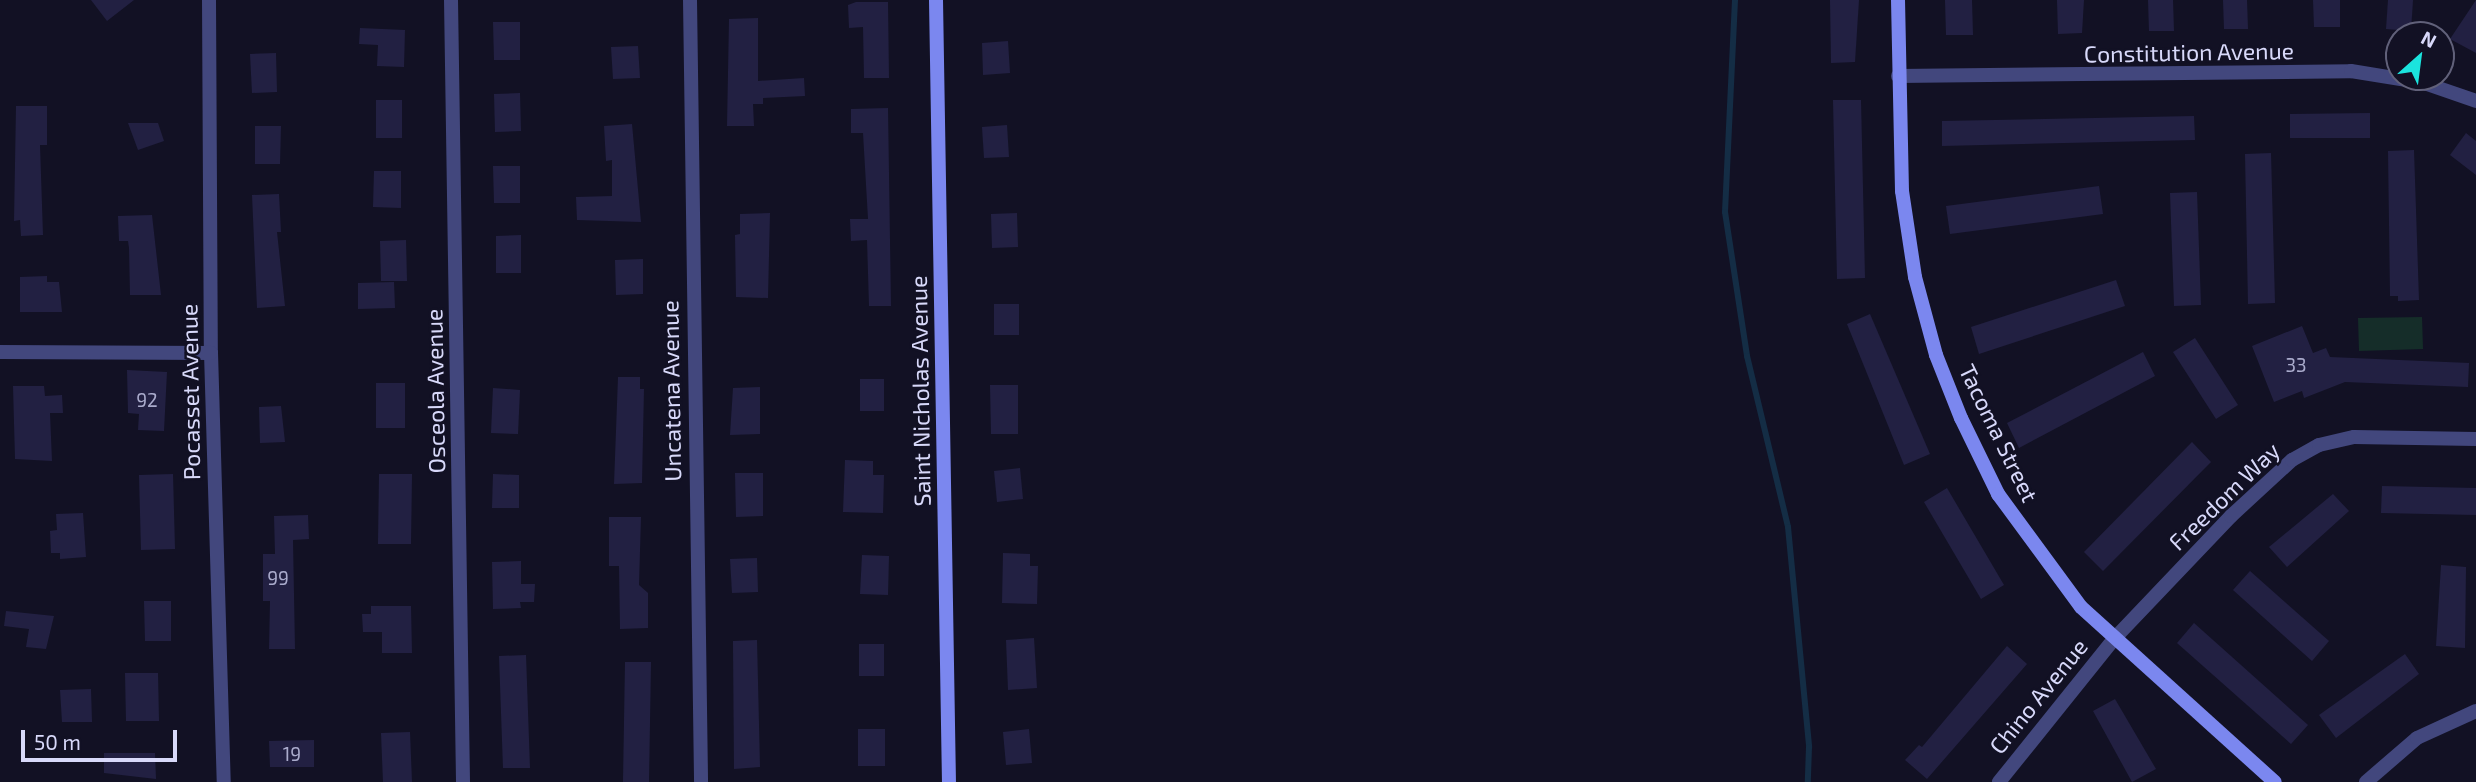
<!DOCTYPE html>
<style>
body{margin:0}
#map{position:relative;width:2476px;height:782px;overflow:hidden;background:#121124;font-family:"Exo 2",sans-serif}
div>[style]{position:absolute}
.green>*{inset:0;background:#152d29}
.stream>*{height:6px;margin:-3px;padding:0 3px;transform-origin:3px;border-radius:3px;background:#142d45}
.building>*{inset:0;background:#222042}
.street>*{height:14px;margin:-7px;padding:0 7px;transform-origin:7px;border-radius:7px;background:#42477d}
.secondary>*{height:14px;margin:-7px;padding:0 7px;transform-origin:7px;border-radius:7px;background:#7b87ef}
span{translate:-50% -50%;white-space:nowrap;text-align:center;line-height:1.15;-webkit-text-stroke:5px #121124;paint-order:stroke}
.number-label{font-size:19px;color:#aaabcc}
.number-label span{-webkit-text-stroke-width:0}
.street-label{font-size:23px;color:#d8d9fa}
.north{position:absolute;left:2385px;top:21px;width:70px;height:70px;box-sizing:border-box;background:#121124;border:2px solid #61617a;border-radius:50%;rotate:28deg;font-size:19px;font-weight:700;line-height:28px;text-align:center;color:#d8d9fa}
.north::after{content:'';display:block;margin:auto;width:24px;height:32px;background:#1be4de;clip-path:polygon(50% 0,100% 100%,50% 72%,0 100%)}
.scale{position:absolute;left:21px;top:730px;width:156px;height:32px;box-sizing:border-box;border:4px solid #d8d9fa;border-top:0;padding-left:9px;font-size:21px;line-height:24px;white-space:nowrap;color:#d8d9fa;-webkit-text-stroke:5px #121124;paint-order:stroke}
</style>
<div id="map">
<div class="green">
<div style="clip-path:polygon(2422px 317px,2423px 349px,2359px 351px,2358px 318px)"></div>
</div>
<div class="stream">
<div style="left:1735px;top:0;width:212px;rotate:92.7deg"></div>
<div style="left:1725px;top:212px;width:146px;rotate:81.3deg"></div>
<div style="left:1747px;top:356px;width:176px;rotate:76.5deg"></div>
<div style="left:1788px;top:527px;width:221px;rotate:84.5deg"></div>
<div style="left:1809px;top:747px;width:35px;rotate:92deg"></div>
</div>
<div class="building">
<div style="clip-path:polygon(91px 0,134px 0,107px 21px)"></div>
<div style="clip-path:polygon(1830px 0,1859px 0,1855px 62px,1831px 63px)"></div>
<div style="clip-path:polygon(1945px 0,1972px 0,1973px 35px,1946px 35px)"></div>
<div style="clip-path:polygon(2057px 0,2084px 0,2082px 33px,2058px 34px)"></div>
<div style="clip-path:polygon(2148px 0,2173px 0,2174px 31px,2149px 31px)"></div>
<div style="clip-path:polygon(2223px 0,2247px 0,2248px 29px,2224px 29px)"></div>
<div style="clip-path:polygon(2313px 0,2340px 0,2340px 27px,2314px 27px)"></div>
<div style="clip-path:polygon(2388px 0,2413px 0,2411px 31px,2386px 29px)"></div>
<div style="clip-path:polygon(2476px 0,2476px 53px,2450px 39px)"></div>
<div style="clip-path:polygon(856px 2px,888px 2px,889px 78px,864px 78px,863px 27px,849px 28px,848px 5px)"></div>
<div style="clip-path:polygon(758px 18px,758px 81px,804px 78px,805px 96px,763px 98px,763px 104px,753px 104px,754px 126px,727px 126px,729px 19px)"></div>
<div style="clip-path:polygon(493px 22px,520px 22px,520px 60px,494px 60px)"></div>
<div style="clip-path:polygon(360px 28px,405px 30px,404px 67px,377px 66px,378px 45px,359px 44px)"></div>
<div style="clip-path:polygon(1008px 41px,1010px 73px,983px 75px,982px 43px)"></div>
<div style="clip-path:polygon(638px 46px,640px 78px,613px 79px,611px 47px)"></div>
<div style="clip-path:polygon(276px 53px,277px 92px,252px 93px,250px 54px)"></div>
<div style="clip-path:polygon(520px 93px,521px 131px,495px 132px,494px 94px)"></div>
<div style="clip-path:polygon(376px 100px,402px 100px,402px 138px,376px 138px)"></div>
<div style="clip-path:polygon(1833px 100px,1861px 100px,1865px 278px,1837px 279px)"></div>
<div style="clip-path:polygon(16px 106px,47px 106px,47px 145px,40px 145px,43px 235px,21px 236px,20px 220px,14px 221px)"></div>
<div style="clip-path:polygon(888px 108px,891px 306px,869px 306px,867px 240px,851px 241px,850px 219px,868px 219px,863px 133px,851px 133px,851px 109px)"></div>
<div style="clip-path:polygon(2370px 113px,2370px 138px,2290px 138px,2290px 114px)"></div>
<div style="clip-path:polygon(2194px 116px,2195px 140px,1942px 146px,1942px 121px)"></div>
<div style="clip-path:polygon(128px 123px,158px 123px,164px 141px,138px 150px)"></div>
<div style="clip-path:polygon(632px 124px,641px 222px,577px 220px,576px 197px,612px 196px,612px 160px,606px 161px,604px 126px)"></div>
<div style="clip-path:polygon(1007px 125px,1009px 157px,984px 158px,982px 127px)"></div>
<div style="clip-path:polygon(255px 126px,281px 126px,280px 164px,255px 164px)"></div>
<div style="clip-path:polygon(2466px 133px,2476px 141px,2476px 175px,2450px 155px)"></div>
<div style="clip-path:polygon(2414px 150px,2419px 300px,2398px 301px,2398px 296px,2390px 296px,2388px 151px)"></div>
<div style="clip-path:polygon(2271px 153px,2275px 303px,2248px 304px,2245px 154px)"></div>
<div style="clip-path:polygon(493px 166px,520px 166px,520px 203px,494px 203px)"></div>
<div style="clip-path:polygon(374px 171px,401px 171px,401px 208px,373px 207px)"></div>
<div style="clip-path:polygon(2099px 186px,2103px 214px,1950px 234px,1946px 206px)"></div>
<div style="clip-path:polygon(2197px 192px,2201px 305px,2174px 306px,2170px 193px)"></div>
<div style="clip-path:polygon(279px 194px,281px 232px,277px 232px,285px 306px,257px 308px,252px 195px)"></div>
<div style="clip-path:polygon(770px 213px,768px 298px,736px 297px,735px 235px,740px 234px,740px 214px)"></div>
<div style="clip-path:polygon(1017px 213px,1018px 247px,992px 248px,991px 214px)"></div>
<div style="clip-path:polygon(152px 215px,161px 295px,130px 295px,129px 248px,128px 241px,119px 241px,118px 216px)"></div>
<div style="clip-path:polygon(521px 235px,521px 273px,496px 273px,496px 236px)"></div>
<div style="clip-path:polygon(406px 240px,407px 281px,381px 281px,380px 241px)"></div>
<div style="clip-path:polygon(643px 259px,643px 294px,616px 295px,615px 260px)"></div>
<div style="clip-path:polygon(47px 276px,47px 282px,59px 282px,62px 312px,20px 312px,20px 277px)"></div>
<div style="clip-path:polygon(2116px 280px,2125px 306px,1979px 354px,1971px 327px)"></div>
<div style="clip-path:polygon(394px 282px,395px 308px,358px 309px,358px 283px)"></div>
<div style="clip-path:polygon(994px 304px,1019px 304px,1019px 335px,994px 335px)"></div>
<div style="clip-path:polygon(1870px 314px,1930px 454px,1904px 465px,1847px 324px)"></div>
<div style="clip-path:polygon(2302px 326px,2313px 353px,2326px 348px,2330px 357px,2469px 363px,2468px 387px,2345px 382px,2304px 398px,2302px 391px,2274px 402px,2252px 346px)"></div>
<div style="clip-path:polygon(2195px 338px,2238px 405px,2216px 419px,2173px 352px)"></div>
<div style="clip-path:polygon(2143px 352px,2155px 376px,2019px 448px,2007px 423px)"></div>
<div style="clip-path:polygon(127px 370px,167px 372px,164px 431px,138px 430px,139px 414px,128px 413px)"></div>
<div style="clip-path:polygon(618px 377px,640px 377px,640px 389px,644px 389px,642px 483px,614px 484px)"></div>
<div style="clip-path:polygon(860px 379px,884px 379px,884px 411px,860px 411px)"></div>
<div style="clip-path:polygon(376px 383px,405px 383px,405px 428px,376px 428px)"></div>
<div style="clip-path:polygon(990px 385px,1018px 385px,1018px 434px,991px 434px)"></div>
<div style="clip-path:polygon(13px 386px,44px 386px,45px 396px,62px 395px,63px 413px,50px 413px,52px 461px,15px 459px)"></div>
<div style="clip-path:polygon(760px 387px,760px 434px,730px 435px,733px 388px)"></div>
<div style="clip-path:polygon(493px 388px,520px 390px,518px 434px,491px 433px)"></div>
<div style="clip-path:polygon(281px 406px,285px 442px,260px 443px,259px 407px)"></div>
<div style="clip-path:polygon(2192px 442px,2211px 462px,2103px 571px,2084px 552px)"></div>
<div style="clip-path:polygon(845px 460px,873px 461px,873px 475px,884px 475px,883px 513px,843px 512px)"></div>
<div style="clip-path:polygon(1020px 468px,1023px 499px,997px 502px,994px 471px)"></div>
<div style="clip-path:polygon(735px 473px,763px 473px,763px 516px,736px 517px)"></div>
<div style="clip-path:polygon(173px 474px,175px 549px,141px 550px,139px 475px)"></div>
<div style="clip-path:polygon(379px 474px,412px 474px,411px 544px,378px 544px)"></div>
<div style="clip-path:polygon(493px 474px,519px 475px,519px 508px,492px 508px)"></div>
<div style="clip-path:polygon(2382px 486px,2476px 488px,2476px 515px,2381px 513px)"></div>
<div style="clip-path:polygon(1947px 488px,2004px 585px,1981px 599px,1924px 502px)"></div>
<div style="clip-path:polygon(2333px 494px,2349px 511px,2287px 567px,2269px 547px)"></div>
<div style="clip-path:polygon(83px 513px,86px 557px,60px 559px,60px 553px,51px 553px,50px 531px,57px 530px,56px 514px)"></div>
<div style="clip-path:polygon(308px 515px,309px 539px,293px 540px,295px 649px,269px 649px,270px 601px,263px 601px,263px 554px,275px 554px,274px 516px)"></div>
<div style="clip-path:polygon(609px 517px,641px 517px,639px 585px,648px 593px,648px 628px,620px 629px,619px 566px,609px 566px)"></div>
<div style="clip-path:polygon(1003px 553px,1030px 554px,1030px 566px,1038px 566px,1037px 604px,1002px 603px)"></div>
<div style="clip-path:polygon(862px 555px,889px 556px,888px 595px,860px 594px)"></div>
<div style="clip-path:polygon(757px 558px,758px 592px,732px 593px,730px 559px)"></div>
<div style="clip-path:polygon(521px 561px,521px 584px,535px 584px,534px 602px,520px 602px,521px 608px,493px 609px,492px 562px)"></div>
<div style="clip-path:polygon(2441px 565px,2466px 567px,2465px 648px,2436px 646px)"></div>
<div style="clip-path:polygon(2250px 571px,2329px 641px,2312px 661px,2233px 590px)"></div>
<div style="clip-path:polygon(144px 601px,171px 601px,171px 641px,145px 641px)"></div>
<div style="clip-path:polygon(371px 606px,411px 606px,412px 653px,382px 653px,382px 632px,363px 632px,362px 614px,371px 614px)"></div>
<div style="clip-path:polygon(6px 611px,54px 616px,46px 649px,26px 647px,29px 629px,4px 626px)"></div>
<div style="clip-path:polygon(2194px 623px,2308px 725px,2291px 744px,2177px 643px)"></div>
<div style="clip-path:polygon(1034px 638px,1037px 688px,1008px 690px,1006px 640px)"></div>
<div style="clip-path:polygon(757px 640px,760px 767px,734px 769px,733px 641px)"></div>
<div style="clip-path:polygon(859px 644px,884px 644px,884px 676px,859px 676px)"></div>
<div style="clip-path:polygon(2007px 646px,2027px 664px,1927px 779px,1905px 760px,1919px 745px,1922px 747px)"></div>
<div style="clip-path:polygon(2405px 654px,2419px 674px,2336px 738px,2319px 715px)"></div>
<div style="clip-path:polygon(526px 655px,530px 768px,503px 768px,499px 656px)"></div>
<div style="clip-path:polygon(625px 662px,651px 662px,649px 782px,623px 782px)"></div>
<div style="clip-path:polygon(125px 673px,158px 673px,159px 721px,126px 721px)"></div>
<div style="clip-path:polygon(91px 689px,92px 722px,62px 722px,60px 690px)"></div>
<div style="clip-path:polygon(2115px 699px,2156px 769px,2132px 782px,2093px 711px)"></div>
<div style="clip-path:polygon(858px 729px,885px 729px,885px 766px,858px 766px)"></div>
<div style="clip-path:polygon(1029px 729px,1032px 763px,1006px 765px,1003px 732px)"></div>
<div style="clip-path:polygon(410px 732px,412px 782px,383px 782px,381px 733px)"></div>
<div style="clip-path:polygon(314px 740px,314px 767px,270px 767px,269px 741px)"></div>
<div style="clip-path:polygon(104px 753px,155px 753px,156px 779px,104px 773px)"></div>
</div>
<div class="street">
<div style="left:209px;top:0;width:353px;rotate:89.7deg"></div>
<div style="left:211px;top:353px;width:429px;rotate:88.3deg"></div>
<div style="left:451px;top:0;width:782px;rotate:89.12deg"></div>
<div style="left:690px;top:0;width:782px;rotate:89.19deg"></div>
<div style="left:1898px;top:76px;width:453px;rotate:-0.6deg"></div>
<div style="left:2351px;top:71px;width:74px;rotate:9.3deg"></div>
<div style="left:2424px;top:83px;width:55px;rotate:19.1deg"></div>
<div style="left:0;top:352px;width:211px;rotate:0.3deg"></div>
<div style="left:1999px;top:782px;width:182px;rotate:-51.2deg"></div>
<div style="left:2113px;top:640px;width:171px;rotate:-46.4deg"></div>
<div style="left:2231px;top:516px;width:83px;rotate:-42.6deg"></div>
<div style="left:2292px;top:460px;width:31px;rotate:-29deg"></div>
<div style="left:2319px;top:445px;width:36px;rotate:-13deg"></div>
<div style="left:2354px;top:437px;width:122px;rotate:0.9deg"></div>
<div style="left:2366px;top:782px;width:67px;rotate:-40.8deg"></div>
<div style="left:2417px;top:738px;width:65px;rotate:-24.6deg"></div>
</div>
<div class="secondary">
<div style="left:936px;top:0;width:782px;rotate:89.05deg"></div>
<div style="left:1898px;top:0;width:191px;rotate:88.8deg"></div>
<div style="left:1902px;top:191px;width:87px;rotate:81.4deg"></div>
<div style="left:1915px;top:277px;width:81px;rotate:74.9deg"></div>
<div style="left:1936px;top:355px;width:68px;rotate:68.4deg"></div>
<div style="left:1961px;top:418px;width:85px;rotate:64deg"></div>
<div style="left:1998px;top:494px;width:140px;rotate:53.7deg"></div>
<div style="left:2081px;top:607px;width:261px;rotate:42.1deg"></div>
</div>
<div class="number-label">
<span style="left:2296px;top:365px">33</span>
<span style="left:147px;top:400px">92</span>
<span style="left:278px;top:578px">99</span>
<span style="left:292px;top:754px">19</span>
</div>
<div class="street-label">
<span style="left:2189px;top:52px;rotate:-1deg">Constitution Avenue</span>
<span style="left:435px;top:391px;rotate:-91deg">Osceola Avenue</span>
<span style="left:671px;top:391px;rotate:-91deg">Uncatena Avenue</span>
<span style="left:920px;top:391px;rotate:-91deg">Saint Nicholas Avenue</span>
<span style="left:190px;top:392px;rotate:-91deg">Pocasset Avenue</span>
<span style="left:1999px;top:433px;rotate:64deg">Tacoma Street</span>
<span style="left:2224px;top:496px;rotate:-44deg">Freedom Way</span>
<span style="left:2038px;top:696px;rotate:-51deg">Chino Avenue</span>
</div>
<div class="north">N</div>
<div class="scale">50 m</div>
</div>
